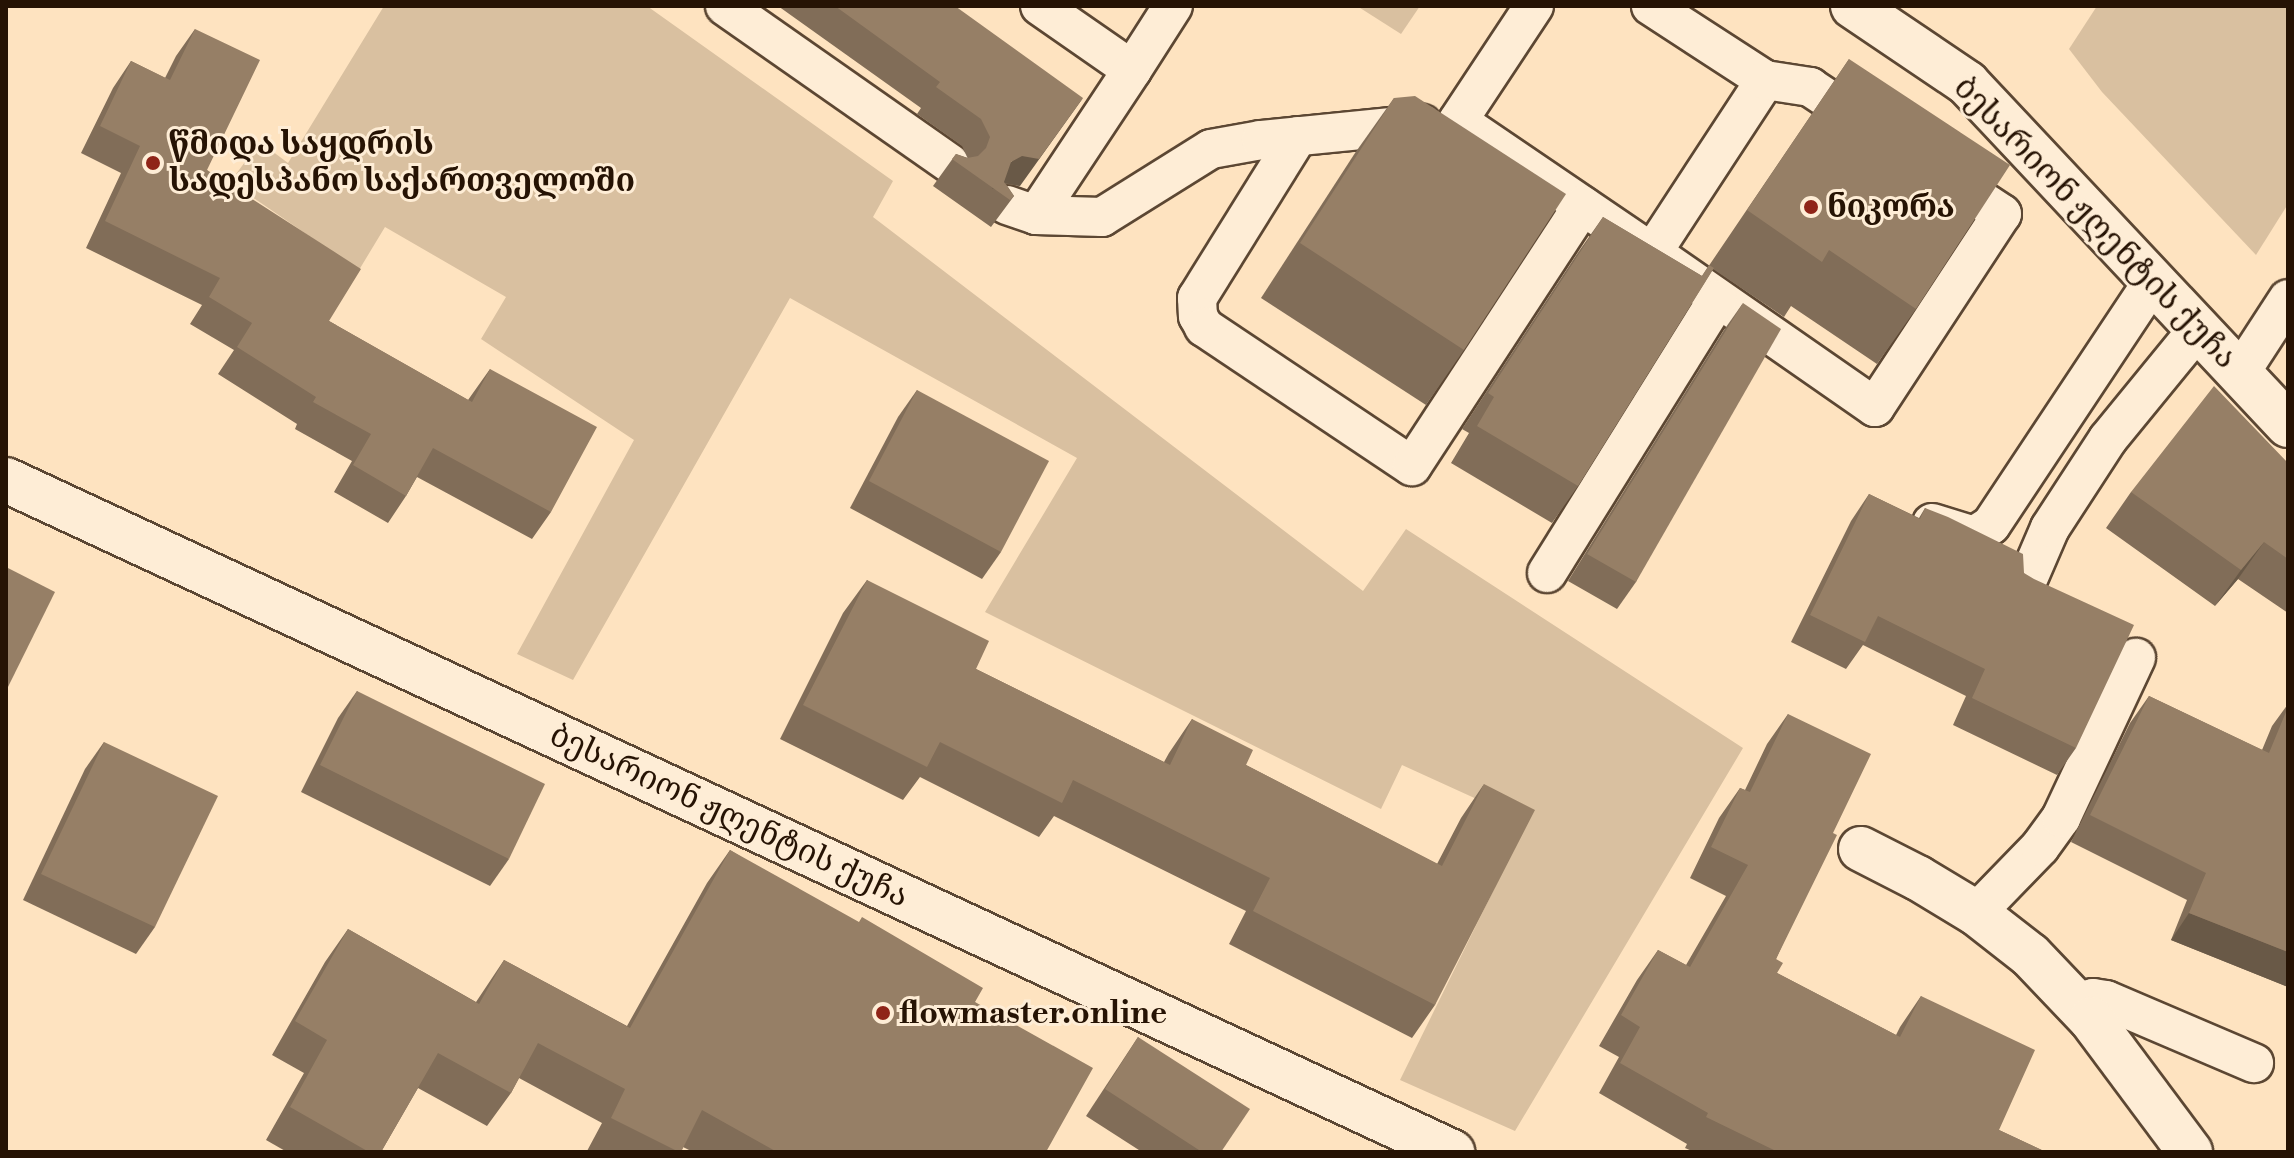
<!DOCTYPE html>
<meta charset="utf-8">
<style>
body{margin:0}
#map{position:relative;width:2294px;height:1158px;overflow:hidden;background:#fee3c0;font-family:"Libre Bodoni","Noto Serif Georgian",serif}
div>[style]{position:absolute}
.green>*{inset:0;background:#d9c0a0}
.roads{filter:drop-shadow(2px 0 #5c4733) drop-shadow(-2px 0 #5c4733) drop-shadow(0 2px #5c4733) drop-shadow(0 -2px #5c4733)}
.lane>*{height:38px;margin:-19px;padding:0 19px;transform-origin:19px;border-radius:19px;background:#feedd6}
.street>*{height:44px;margin:-22px;padding:0 22px;transform-origin:22px;border-radius:22px;background:#feedd6}
.secondary>*{height:44px;margin:-22px;padding:0 22px;transform-origin:22px;border-radius:22px;background:#feedd6}
.wall>*{inset:0;background:#816d58}
.shaded-wall>*{inset:0;background:#695947}
.building>*{inset:0;background:#967f66}
.dots>*{width:22px;height:22px;translate:-50% -50%;box-sizing:border-box;border:4px solid #feedd6;border-radius:50%}
span{translate:-50% -50%;white-space:nowrap;text-align:center;line-height:1.15;-webkit-text-stroke:6px #feedd6;paint-order:stroke}
.poi-label{font-size:32px;color:#261304;font-weight:700}
.left{translate:0 -50%;text-align:left}
.street-label{font-size:32px;color:#261304}
.frame{position:absolute;inset:0;border:8px solid #261304;pointer-events:none}
</style>
<div id="map">
<div class="green">
<div style="clip-path:polygon(384px 6px,647px 6px,893px 181px,873px 217px,1363px 591px,1406px 529px,1743px 748px,1515px 1131px,1400px 1080px,1527px 822px,1402px 765px,1381px 809px,985px 612px,1077px 458px,790px 298px,573px 680px,517px 654px,634px 440px,481px 339px,506px 297px,385px 227px,359px 270px,230px 182px,260px 142px,288px 163px)"></div>
<div style="clip-path:polygon(1357px 6px,1420px 6px,1401px 34px)"></div>
<div style="clip-path:polygon(2097px 6px,2288px 6px,2288px 204px,2256px 255px,2102px 92px,2069px 49px)"></div>
</div>
<div class="roads">
<div class="lane">
<div style="left:725px;top:6px;width:274px;rotate:35deg"></div>
<div style="left:1040px;top:6px;width:112px;rotate:34.8deg"></div>
<div style="left:1132px;top:70px;width:76px;rotate:-57.4deg"></div>
<div style="left:1534px;top:6px;width:138px;rotate:123.5deg"></div>
<div style="left:1458px;top:121px;width:235px;rotate:34.2deg"></div>
<div style="left:1652px;top:253px;width:207px;rotate:-56.8deg"></div>
<div style="left:1765px;top:80px;width:136px;rotate:-147deg"></div>
<div style="left:1765px;top:80px;width:46px;rotate:8.8deg"></div>
<div style="left:1810px;top:87px;width:67px;rotate:33.5deg"></div>
<div style="left:1298px;top:136px;width:191px;rotate:121.9deg"></div>
<div style="left:1197px;top:298px;width:18px;rotate:87deg"></div>
<div style="left:1198px;top:316px;width:13px;rotate:61deg"></div>
<div style="left:1204px;top:327px;width:250px;rotate:33.8deg"></div>
<div style="left:1412px;top:466px;width:311px;rotate:-56.8deg"></div>
<div style="left:1007px;top:205px;width:31px;rotate:19deg"></div>
<div style="left:1036px;top:215px;width:66px;rotate:1.7deg"></div>
<div style="left:1102px;top:217px;width:128px;rotate:-32deg"></div>
<div style="left:1211px;top:149px;width:51px;rotate:-10.2deg"></div>
<div style="left:1261px;top:140px;width:162px;rotate:-5.7deg"></div>
<div style="left:1036px;top:215px;width:174px;rotate:-56.5deg"></div>
<div style="left:1659px;top:257px;width:263px;rotate:34.8deg"></div>
<div style="left:1875px;top:407px;width:231px;rotate:-56.7deg"></div>
<div style="left:2002px;top:214px;width:73px;rotate:-146.7deg"></div>
<div style="left:2240px;top:373px;width:88px;rotate:-57deg"></div>
<div style="left:1932px;top:523px;width:44px;rotate:17.2deg"></div>
<div style="left:1974px;top:536px;width:20px;rotate:-33deg"></div>
<div style="left:1991px;top:525px;width:293px;rotate:-56.4deg"></div>
<div style="left:1547px;top:573px;width:322px;rotate:-58.1deg"></div>
<div style="left:2025px;top:586px;width:63px;rotate:-66.7deg"></div>
<div style="left:2050px;top:528px;width:106px;rotate:-56.9deg"></div>
<div style="left:2108px;top:439px;width:142px;rotate:-50.7deg"></div>
<div style="left:1976px;top:913px;width:92px;rotate:-45.9deg"></div>
<div style="left:2040px;top:847px;width:36px;rotate:-54deg"></div>
<div style="left:2061px;top:818px;width:177px;rotate:-64.9deg"></div>
<div style="left:2076px;top:1003px;width:18px;rotate:-16deg"></div>
<div style="left:2093px;top:998px;width:13px;rotate:9deg"></div>
<div style="left:2106px;top:1000px;width:161px;rotate:23.1deg"></div>
</div>
<div class="street">
<div style="left:1861px;top:849px;width:64px;rotate:27deg"></div>
<div style="left:1918px;top:878px;width:68px;rotate:31.1deg"></div>
<div style="left:1976px;top:913px;width:68px;rotate:37.9deg"></div>
<div style="left:2030px;top:955px;width:88px;rotate:46.4deg"></div>
<div style="left:2091px;top:1019px;width:166px;rotate:53.3deg"></div>
</div>
<div class="secondary">
<div style="left:1853px;top:6px;width:138px;rotate:34deg"></div>
<div style="left:1967px;top:83px;width:469px;rotate:46.8deg"></div>
<div style="left:6px;top:480px;width:1595px;rotate:24.93deg"></div>
</div>
</div>
<div class="wall">
<div style="clip-path:polygon(778px 6px,955px 6px,1020px 186px,1006px 184px,1014px 196px,991px 227px,933px 186px,956px 154px,968px 158px,962px 146px,917px 114px,921px 108px)"></div>
<div style="clip-path:polygon(195px 29px,207px 170px,329px 321px,468px 400px,490px 369px,551px 512px,532px 539px,417px 477px,406px 496px,388px 523px,334px 492px,352px 461px,295px 429px,297px 424px,218px 374px,234px 350px,190px 324px,202px 305px,86px 248px,121px 173px,81px 153px,113px 88px,131px 61px,165px 78px,176px 56px)"></div>
<div style="clip-path:polygon(1849px 59px,1916px 309px,1877px 364px,1791px 306px,1784px 317px,1713px 269px,1578px 486px,1552px 523px,1451px 463px,1469px 433px,1462px 429px,1577px 254px,1603px 217px,1702px 276px)"></div>
<div style="clip-path:polygon(1394px 98px,1464px 350px,1426px 405px,1261px 298px,1355px 153px)"></div>
<div style="clip-path:polygon(1743px 303px,1636px 582px,1617px 609px,1568px 581px,1724px 330px)"></div>
<div style="clip-path:polygon(917px 390px,1001px 552px,982px 579px,850px 508px,898px 417px)"></div>
<div style="clip-path:polygon(2288px 463px,2288px 613px,2238px 579px,2215px 606px,2106px 528px,2131px 492px)"></div>
<div style="clip-path:polygon(1869px 494px,1919px 518px,1925px 508px,2024px 573px,2076px 748px,2057px 775px,1953px 725px,1966px 696px,1863px 645px,1846px 669px,1791px 642px,1851px 521px)"></div>
<div style="clip-path:polygon(867px 580px,976px 669px,1164px 762px,1169px 753px,1192px 719px,1246px 765px,1437px 864px,1461px 818px,1484px 784px,1435px 1005px,1412px 1038px,1229px 944px,1246px 911px,1054px 816px,1039px 837px,920px 777px,903px 800px,780px 739px,843px 613px)"></div>
<div style="clip-path:polygon(357px 691px,509px 859px,490px 886px,301px 792px,338px 718px)"></div>
<div style="clip-path:polygon(2149px 696px,2262px 750px,2272px 726px,2288px 704px,2288px 987px,2171px 940px,2187px 900px,2071px 842px,2130px 723px)"></div>
<div style="clip-path:polygon(1788px 714px,1833px 833px,1776px 959px,1777px 973px,1896px 1035px,1900px 1027px,1921px 996px,1999px 1130px,2046px 1152px,1694px 1152px,1685px 1148px,1687px 1144px,1599px 1093px,1619px 1057px,1599px 1046px,1637px 980px,1658px 950px,1686px 965px,1726px 896px,1690px 878px,1719px 818px,1740px 788px,1745px 790px,1767px 744px)"></div>
<div style="clip-path:polygon(104px 742px,155px 927px,136px 954px,23px 900px,85px 769px)"></div>
<div style="clip-path:polygon(730px 850px,975px 1002px,1046px 1152px,693px 1152px,683px 1147px,681px 1152px,589px 1152px,587px 1151px,602px 1123px,519px 1078px,511px 1093px,487px 1126px,418px 1088px,381px 1152px,287px 1152px,266px 1140px,304px 1073px,272px 1055px,325px 962px,348px 929px,476px 1002px,504px 960px,627px 1026px,707px 883px)"></div>
<div style="clip-path:polygon(1138px 1037px,1221px 1152px,1142px 1152px,1086px 1116px)"></div>
</div>
<div class="shaded-wall">
<div style="clip-path:polygon(1083px 98px,1020px 186px,1004px 183px,992px 189px,1011px 162px)"></div>
<div style="clip-path:polygon(2264px 542px,2238px 579px,2215px 606px,2241px 570px)"></div>
<div style="clip-path:polygon(2189px 913px,2288px 952px,2288px 987px,2171px 940px)"></div>
</div>
<div class="building">
<div style="clip-path:polygon(835px 6px,955px 6px,1083px 98px,1039px 159px,1022px 156px,1011px 162px,1004px 182px,1014px 196px,1010px 200px,952px 159px,956px 154px,967px 158px,978px 156px,986px 148px,990px 137px,981px 119px,936px 87px,940px 82px)"></div>
<div style="clip-path:polygon(195px 29px,260px 60px,207px 170px,361px 269px,329px 321px,472px 402px,490px 369px,597px 427px,551px 512px,433px 448px,406px 496px,353px 465px,371px 434px,313px 402px,316px 397px,237px 347px,252px 323px,209px 297px,220px 278px,105px 221px,140px 146px,100px 126px,131px 61px,170px 80px)"></div>
<div style="clip-path:polygon(1849px 59px,2010px 165px,1916px 309px,1829px 250px,1822px 262px,1747px 210px)"></div>
<div style="clip-path:polygon(1415px 96px,1566px 194px,1464px 350px,1300px 243px,1394px 98px)"></div>
<div style="clip-path:polygon(1603px 217px,1702px 276px,1709px 265px,1714px 268px,1578px 486px,1477px 426px,1494px 397px,1488px 393px)"></div>
<div style="clip-path:polygon(1743px 303px,1781px 329px,1636px 582px,1587px 554px)"></div>
<div style="clip-path:polygon(2214px 386px,2288px 463px,2288px 559px,2264px 542px,2241px 570px,2131px 492px)"></div>
<div style="clip-path:polygon(917px 390px,1049px 461px,1001px 552px,869px 481px)"></div>
<div style="clip-path:polygon(1869px 494px,1920px 519px,1925px 508px,1948px 517px,2023px 554px,2024px 573px,2034px 579px,2134px 625px,2076px 748px,1972px 698px,1985px 669px,1878px 616px,1865px 642px,1810px 615px)"></div>
<div style="clip-path:polygon(6px 567px,55px 592px,6px 691px)"></div>
<div style="clip-path:polygon(867px 580px,989px 641px,976px 669px,1170px 765px,1192px 719px,1253px 750px,1246px 765px,1442px 866px,1484px 784px,1535px 810px,1435px 1005px,1253px 911px,1270px 878px,1073px 780px,1062px 803px,940px 742px,927px 767px,803px 705px)"></div>
<div style="clip-path:polygon(357px 691px,545px 784px,509px 859px,320px 765px)"></div>
<div style="clip-path:polygon(2149px 696px,2269px 753px,2288px 707px,2288px 952px,2189px 913px,2206px 873px,2090px 815px)"></div>
<div style="clip-path:polygon(1788px 714px,1871px 754px,1833px 833px,1837px 835px,1776px 959px,1783px 963px,1777px 973px,1900px 1037px,1921px 996px,2035px 1050px,1999px 1130px,2046px 1152px,1778px 1152px,1706px 1117px,1708px 1113px,1620px 1063px,1640px 1027px,1621px 1015px,1658px 950px,1690px 967px,1748px 865px,1711px 847px,1740px 788px,1750px 792px)"></div>
<div style="clip-path:polygon(104px 742px,218px 796px,155px 927px,41px 874px)"></div>
<div style="clip-path:polygon(730px 850px,859px 922px,862px 917px,983px 988px,975px 1002px,1093px 1068px,1046px 1152px,777px 1152px,702px 1110px,681px 1152px,679px 1152px,611px 1118px,625px 1089px,538px 1043px,511px 1093px,438px 1053px,381px 1152px,369px 1152px,290px 1107px,327px 1040px,295px 1021px,348px 929px,479px 1004px,504px 960px,630px 1028px)"></div>
<div style="clip-path:polygon(1138px 1037px,1250px 1109px,1221px 1152px,1202px 1152px,1105px 1089px)"></div>
</div>
<div class="dots">
<div style="left:153px;top:163px;background:#8f2418"></div>
<div style="left:1811px;top:207px;background:#8f2418"></div>
<div style="left:883px;top:1013px;background:#8f2418"></div>
</div>
<div class="poi-label">
<span class="left" style="left:169px;top:163px">წმიდა საყდრის<br>სადესპანო საქართველოში</span>
<span class="left" style="left:1827px;top:207px">ნიკორა</span>
<span class="left" style="left:899px;top:1013px">flowmaster.online</span>
</div>
<div class="street-label">
<span style="left:2095px;top:223px;rotate:46deg">ბესარიონ ჟღენტის ქუჩა</span>
<span style="left:729px;top:816px;rotate:25deg">ბესარიონ ჟღენტის ქუჩა</span>
</div>
<div class="frame"></div>
</div>
